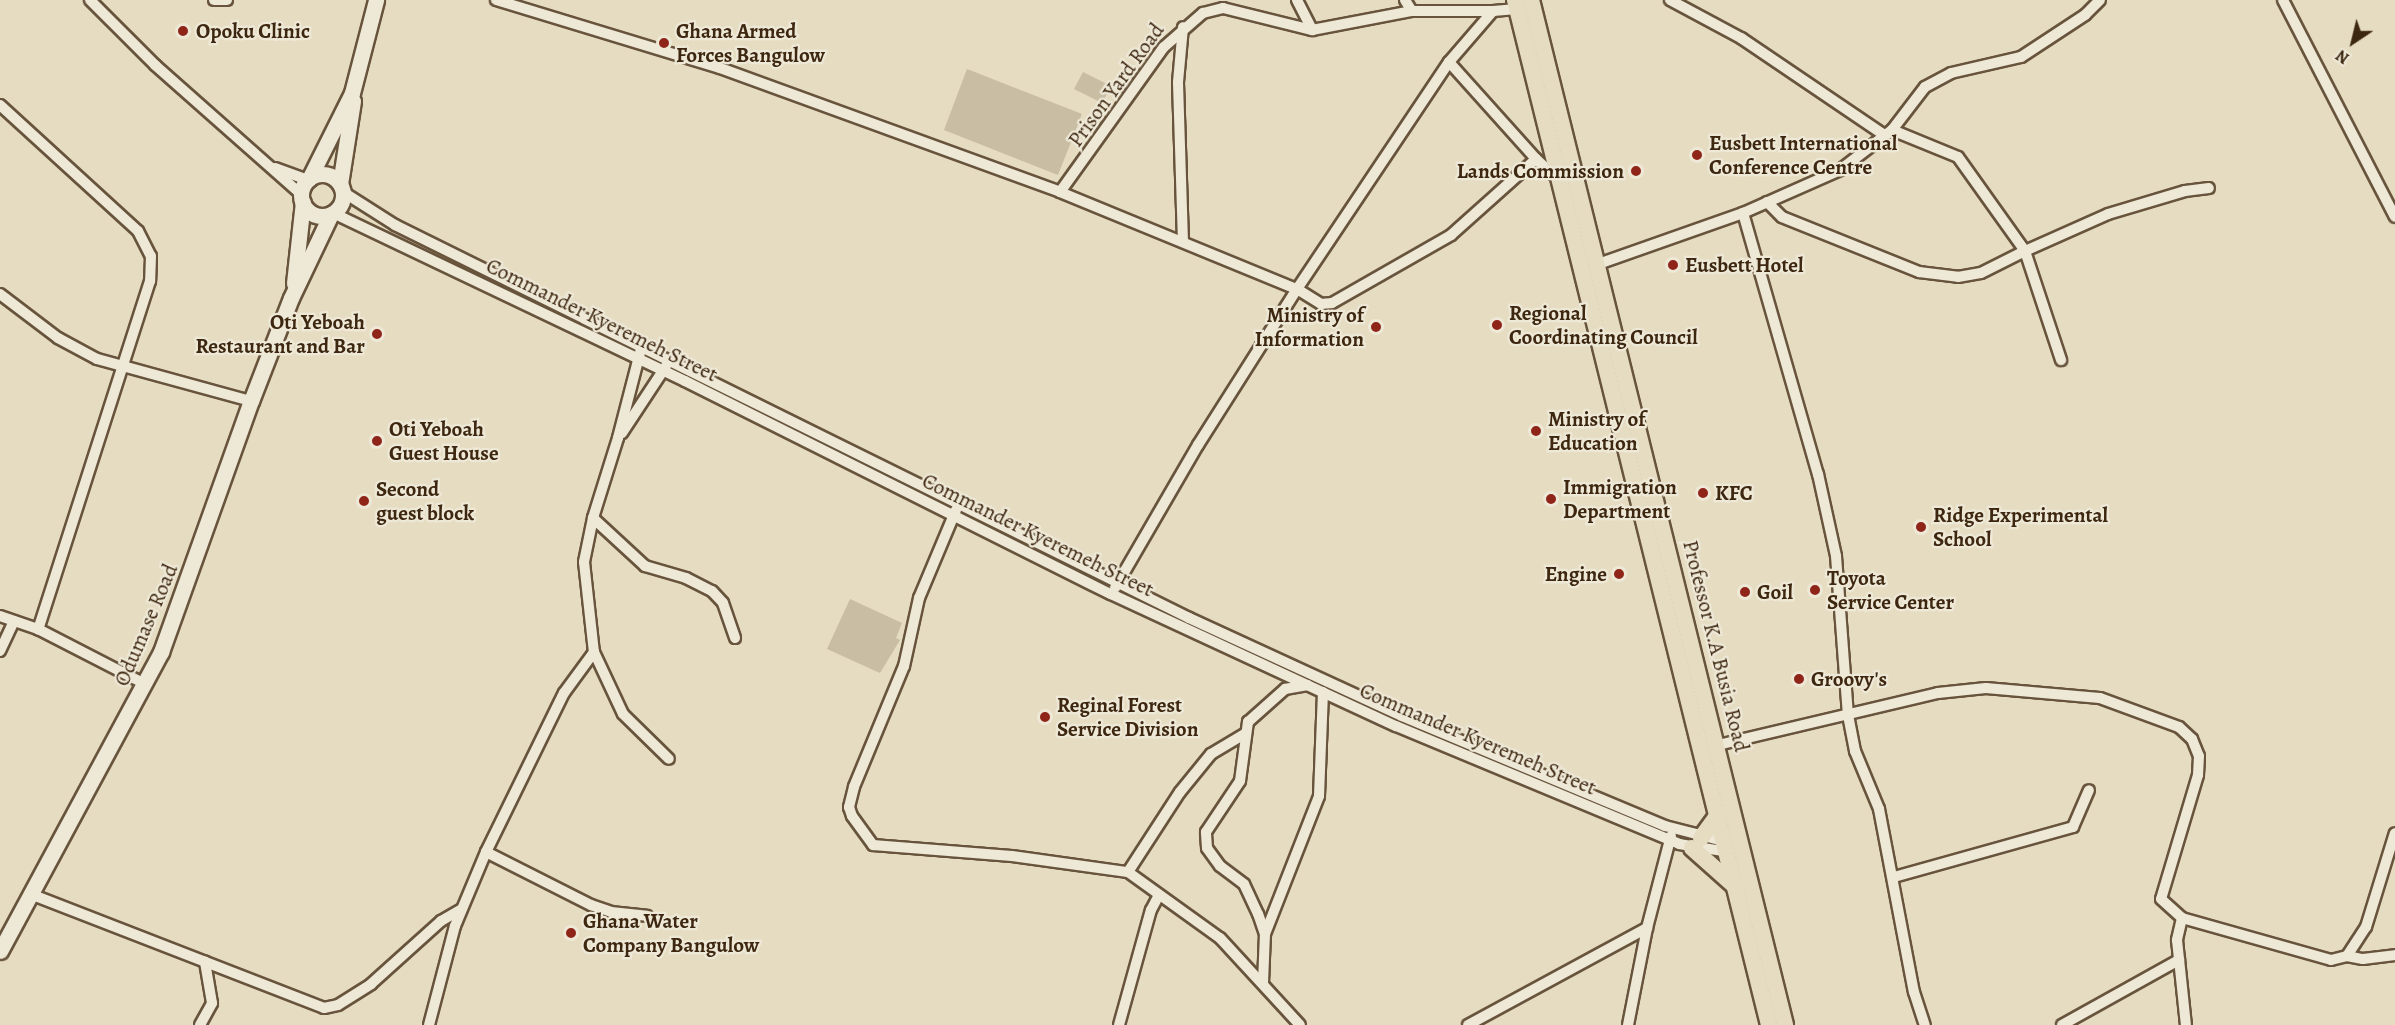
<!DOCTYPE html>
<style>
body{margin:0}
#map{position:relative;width:2395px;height:1025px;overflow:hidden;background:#e5dcc2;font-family:Alegreya,serif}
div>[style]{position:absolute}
.green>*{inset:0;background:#c9bda4}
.roads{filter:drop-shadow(2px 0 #68543c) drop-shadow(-2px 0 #68543c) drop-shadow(0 2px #68543c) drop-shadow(0 -2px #68543c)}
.minor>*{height:10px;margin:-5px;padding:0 5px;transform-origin:5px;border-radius:5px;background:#eee8d7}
.secondary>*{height:15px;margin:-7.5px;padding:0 7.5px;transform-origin:7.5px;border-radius:7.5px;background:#eee8d7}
.secondary>.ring{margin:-7.5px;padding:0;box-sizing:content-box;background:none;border:15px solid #eee8d7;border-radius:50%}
.primary>*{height:16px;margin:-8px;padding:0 8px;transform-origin:8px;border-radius:8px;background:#e5dcc2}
.dots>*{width:16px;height:16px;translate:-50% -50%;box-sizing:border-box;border:3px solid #eee8d7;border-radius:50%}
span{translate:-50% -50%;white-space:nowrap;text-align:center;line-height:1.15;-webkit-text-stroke:4.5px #eee8d7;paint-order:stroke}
.poi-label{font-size:21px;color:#3e2710;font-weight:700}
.left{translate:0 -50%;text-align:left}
.right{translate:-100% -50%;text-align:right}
.street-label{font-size:21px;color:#3e2710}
.north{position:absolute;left:2323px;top:12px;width:60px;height:60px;-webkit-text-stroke:4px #eee8d7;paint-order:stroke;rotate:215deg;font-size:16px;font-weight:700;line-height:24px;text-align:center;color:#3e2710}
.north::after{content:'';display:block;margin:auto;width:21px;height:27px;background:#3e2710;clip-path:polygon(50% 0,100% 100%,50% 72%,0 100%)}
</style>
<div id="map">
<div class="green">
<div style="clip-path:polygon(967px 69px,1082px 114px,1058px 175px,944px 130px)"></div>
<div style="clip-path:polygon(1083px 72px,1111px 86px,1102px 103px,1074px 89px)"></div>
<div style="clip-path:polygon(850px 599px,902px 623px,896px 638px,900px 640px,880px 673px,827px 649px)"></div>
</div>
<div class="roads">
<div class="minor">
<div style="left:90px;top:0;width:92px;rotate:45deg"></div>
<div style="left:155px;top:65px;width:196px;rotate:41.5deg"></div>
<div style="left:214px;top:0;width:13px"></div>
<div style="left:496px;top:0;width:234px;rotate:16.9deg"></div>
<div style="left:720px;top:68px;width:362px;rotate:20deg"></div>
<div style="left:1060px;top:192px;width:256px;rotate:22.3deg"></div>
<div style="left:1297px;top:289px;width:273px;rotate:-56.2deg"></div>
<div style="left:1449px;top:62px;width:67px;rotate:-49.2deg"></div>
<div style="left:1493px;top:11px;width:24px;rotate:-5deg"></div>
<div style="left:1297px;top:0;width:34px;rotate:63deg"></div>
<div style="left:1405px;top:0;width:13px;rotate:58deg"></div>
<div style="left:1670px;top:0;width:81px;rotate:28.2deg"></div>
<div style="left:1741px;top:38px;width:173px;rotate:34.1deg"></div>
<div style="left:2283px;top:0;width:244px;rotate:62.7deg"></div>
<div style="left:1449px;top:62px;width:130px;rotate:48.1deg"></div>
<div style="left:0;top:105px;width:187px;rotate:42.4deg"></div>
<div style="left:138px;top:231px;width:28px;rotate:63deg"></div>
<div style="left:151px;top:256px;width:25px;rotate:92deg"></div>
<div style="left:150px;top:281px;width:366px;rotate:107.8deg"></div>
<div style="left:1892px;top:130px;width:71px;rotate:22.2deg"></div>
<div style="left:1958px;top:157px;width:115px;rotate:54.5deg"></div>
<div style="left:2025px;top:251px;width:91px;rotate:-24deg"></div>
<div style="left:2108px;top:214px;width:80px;rotate:-16.6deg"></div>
<div style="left:2185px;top:191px;width:24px;rotate:-7deg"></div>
<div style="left:275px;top:168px;width:35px;rotate:20deg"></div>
<div style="left:343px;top:192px;width:62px;rotate:32.4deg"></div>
<div style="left:395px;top:225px;width:886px;rotate:26.33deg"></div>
<div style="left:1189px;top:618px;width:234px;rotate:24.7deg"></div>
<div style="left:1402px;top:716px;width:285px;rotate:22.7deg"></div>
<div style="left:1665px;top:826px;width:65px;rotate:14.3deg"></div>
<div style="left:1060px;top:192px;width:178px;rotate:-54.4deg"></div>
<div style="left:1164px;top:47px;width:52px;rotate:-41.1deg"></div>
<div style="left:1203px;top:13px;width:21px;rotate:-14deg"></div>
<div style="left:1223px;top:8px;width:92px;rotate:13.9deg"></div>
<div style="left:1312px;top:30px;width:102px;rotate:-10.8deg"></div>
<div style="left:1412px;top:11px;width:81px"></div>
<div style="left:1767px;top:202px;width:21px;rotate:45deg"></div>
<div style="left:1782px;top:217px;width:148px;rotate:21.9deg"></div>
<div style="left:1919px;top:272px;width:39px;rotate:7deg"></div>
<div style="left:1958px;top:277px;width:23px;rotate:-10deg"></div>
<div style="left:1981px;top:273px;width:49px;rotate:-26.6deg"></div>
<div style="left:2025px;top:251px;width:115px;rotate:71.7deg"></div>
<div style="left:333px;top:213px;width:390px;rotate:25.5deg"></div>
<div style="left:685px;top:381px;width:476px;rotate:26.6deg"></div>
<div style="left:1111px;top:594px;width:314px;rotate:24.9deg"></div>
<div style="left:1396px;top:726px;width:307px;rotate:22.6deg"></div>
<div style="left:1679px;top:844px;width:51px;rotate:9.1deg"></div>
<div style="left:1743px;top:213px;width:272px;rotate:74deg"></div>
<div style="left:1818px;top:474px;width:84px;rotate:77.6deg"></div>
<div style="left:1836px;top:556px;width:159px;rotate:85.7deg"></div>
<div style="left:1848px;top:715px;width:37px;rotate:79deg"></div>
<div style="left:1855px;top:751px;width:63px;rotate:67.5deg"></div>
<div style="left:1879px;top:809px;width:186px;rotate:79.2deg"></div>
<div style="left:1914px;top:992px;width:35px;rotate:72deg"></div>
<div style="left:1183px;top:242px;width:160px;rotate:-91.8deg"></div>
<div style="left:1178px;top:82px;width:55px;rotate:-84.8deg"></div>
<div style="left:1598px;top:264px;width:154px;rotate:-19.4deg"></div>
<div style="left:1743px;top:213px;width:106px;rotate:-23.9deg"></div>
<div style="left:1840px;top:170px;width:66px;rotate:-37.6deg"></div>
<div style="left:1892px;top:130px;width:54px;rotate:-52.5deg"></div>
<div style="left:1925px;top:87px;width:30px;rotate:-28deg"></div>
<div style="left:1951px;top:73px;width:72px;rotate:-12.9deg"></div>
<div style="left:2021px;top:57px;width:77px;rotate:-33.3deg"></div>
<div style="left:2085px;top:15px;width:21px;rotate:-45deg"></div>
<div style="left:0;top:294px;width:73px;rotate:37.2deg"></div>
<div style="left:58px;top:338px;width:44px;rotate:28.3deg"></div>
<div style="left:97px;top:359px;width:160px;rotate:15.3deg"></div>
<div style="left:642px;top:345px;width:96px;rotate:104.5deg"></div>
<div style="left:618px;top:438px;width:84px;rotate:107.4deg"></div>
<div style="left:593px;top:518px;width:45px;rotate:101.6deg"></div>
<div style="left:584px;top:562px;width:91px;rotate:83.7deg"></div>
<div style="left:594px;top:652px;width:68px;rotate:64.9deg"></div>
<div style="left:623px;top:714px;width:64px;rotate:44.4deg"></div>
<div style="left:622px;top:433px;width:80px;rotate:-56.7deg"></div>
<div style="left:956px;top:510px;width:95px;rotate:112.8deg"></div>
<div style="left:919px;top:598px;width:70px;rotate:102.4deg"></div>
<div style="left:904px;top:666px;width:131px;rotate:112.5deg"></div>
<div style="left:854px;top:787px;width:21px;rotate:104deg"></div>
<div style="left:849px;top:807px;width:9px;rotate:72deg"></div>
<div style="left:852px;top:816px;width:36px;rotate:54deg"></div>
<div style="left:873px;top:845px;width:139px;rotate:4.5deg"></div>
<div style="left:1012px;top:856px;width:117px;rotate:7.9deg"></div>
<div style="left:1128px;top:872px;width:113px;rotate:35.7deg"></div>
<div style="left:1220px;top:938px;width:118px;rotate:47.4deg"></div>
<div style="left:593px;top:518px;width:71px;rotate:42.7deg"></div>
<div style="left:645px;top:566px;width:43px;rotate:16.3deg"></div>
<div style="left:686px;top:578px;width:29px;rotate:27deg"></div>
<div style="left:712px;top:591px;width:16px;rotate:47deg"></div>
<div style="left:723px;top:603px;width:37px;rotate:71deg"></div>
<div style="left:1115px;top:588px;width:165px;rotate:-59.9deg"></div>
<div style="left:1198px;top:445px;width:185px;rotate:-57.6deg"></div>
<div style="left:1297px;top:289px;width:28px;rotate:32deg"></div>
<div style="left:1321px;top:304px;width:11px;rotate:-5deg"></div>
<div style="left:1332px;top:303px;width:137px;rotate:-29.7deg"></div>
<div style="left:1451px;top:235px;width:114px;rotate:-41.8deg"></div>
<div style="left:1536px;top:159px;width:22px;rotate:43deg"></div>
<div style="left:1552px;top:174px;width:11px;rotate:-5deg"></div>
<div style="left:0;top:616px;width:40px;rotate:18.9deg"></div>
<div style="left:38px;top:629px;width:120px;rotate:27.2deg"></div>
<div style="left:0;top:651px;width:33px;rotate:-65deg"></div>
<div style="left:1718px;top:745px;width:226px;rotate:-13.3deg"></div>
<div style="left:1938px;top:693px;width:48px;rotate:-5.9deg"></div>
<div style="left:1986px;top:688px;width:114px;rotate:5deg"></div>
<div style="left:2100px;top:698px;width:84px;rotate:20.2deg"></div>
<div style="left:2179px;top:727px;width:18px;rotate:43deg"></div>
<div style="left:2192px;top:739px;width:18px;rotate:68deg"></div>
<div style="left:2199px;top:756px;width:19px;rotate:93deg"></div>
<div style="left:2198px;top:775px;width:129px;rotate:106.6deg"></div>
<div style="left:2161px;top:899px;width:28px;rotate:42deg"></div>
<div style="left:2182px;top:918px;width:23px;rotate:103deg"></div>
<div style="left:2177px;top:940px;width:85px;rotate:84deg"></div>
<div style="left:486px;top:852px;width:118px;rotate:26.8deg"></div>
<div style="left:591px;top:905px;width:21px;rotate:19deg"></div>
<div style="left:611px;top:912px;width:36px;rotate:6deg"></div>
<div style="left:1128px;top:872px;width:95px;rotate:-57deg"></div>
<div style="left:1180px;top:792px;width:49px;rotate:-50.8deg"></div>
<div style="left:1211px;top:754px;width:39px;rotate:-31deg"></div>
<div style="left:1894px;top:877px;width:186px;rotate:-15.6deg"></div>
<div style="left:2073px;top:827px;width:40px;rotate:-66.6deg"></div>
<div style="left:33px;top:895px;width:312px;rotate:21.2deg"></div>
<div style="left:324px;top:1008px;width:14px;rotate:-12deg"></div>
<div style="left:338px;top:1005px;width:39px;rotate:-32deg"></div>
<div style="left:371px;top:984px;width:94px;rotate:-42deg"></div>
<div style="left:441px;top:921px;width:22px;rotate:-30deg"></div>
<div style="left:2182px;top:918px;width:155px;rotate:15.7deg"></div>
<div style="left:2331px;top:960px;width:16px;rotate:-14deg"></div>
<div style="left:2347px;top:956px;width:35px;rotate:-57deg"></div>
<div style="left:2366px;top:927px;width:98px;rotate:-72.9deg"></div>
<div style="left:1265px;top:934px;width:148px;rotate:-68.6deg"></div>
<div style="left:1319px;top:796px;width:104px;rotate:-87.8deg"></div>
<div style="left:2347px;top:956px;width:16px;rotate:11deg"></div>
<div style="left:2363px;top:959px;width:32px;rotate:-7deg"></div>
<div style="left:1263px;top:983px;width:49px;rotate:-87.7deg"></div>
<div style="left:1265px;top:934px;width:21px;rotate:-109deg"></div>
<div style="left:1258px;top:914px;width:33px;rotate:-115deg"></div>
<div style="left:1244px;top:884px;width:30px;rotate:-143deg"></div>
<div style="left:1220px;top:866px;width:22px;rotate:-126deg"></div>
<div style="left:1207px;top:848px;width:16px;rotate:-94deg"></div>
<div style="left:1206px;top:832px;width:61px;rotate:-56.3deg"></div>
<div style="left:1240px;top:781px;width:60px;rotate:-82.3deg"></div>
<div style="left:1248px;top:722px;width:50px;rotate:-41.7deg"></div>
<div style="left:1285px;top:689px;width:23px;rotate:-10deg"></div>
<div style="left:200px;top:1025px;width:25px;rotate:-61deg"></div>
<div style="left:212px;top:1003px;width:42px;rotate:-99.7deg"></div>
<div style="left:429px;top:1025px;width:102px;rotate:-75.3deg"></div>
<div style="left:455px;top:926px;width:80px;rotate:-67.3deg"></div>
<div style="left:486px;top:852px;width:177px;rotate:-63.9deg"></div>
<div style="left:564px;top:693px;width:51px;rotate:-53.8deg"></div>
<div style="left:1119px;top:1025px;width:119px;rotate:-74.5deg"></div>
<div style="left:1151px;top:910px;width:17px;rotate:-62deg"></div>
<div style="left:1468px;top:1025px;width:204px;rotate:-28.5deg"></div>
<div style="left:1647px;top:928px;width:95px;rotate:-75.4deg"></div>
<div style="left:1628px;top:1025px;width:99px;rotate:-78.9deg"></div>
<div style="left:2062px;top:1025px;width:134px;rotate:-29.1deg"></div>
</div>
<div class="secondary">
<div class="ring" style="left:301px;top:174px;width:27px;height:27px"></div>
<div style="left:309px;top:179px;width:96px;rotate:-63.4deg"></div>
<div style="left:352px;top:93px;width:96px;rotate:-75.5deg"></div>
<div style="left:340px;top:184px;width:84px;rotate:-81.1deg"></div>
<div style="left:294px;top:283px;width:81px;rotate:-83.7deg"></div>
<div style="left:0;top:951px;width:340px;rotate:-61.7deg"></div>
<div style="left:161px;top:652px;width:267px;rotate:-70.3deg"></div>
<div style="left:251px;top:401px;width:110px;rotate:-68.8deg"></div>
<div style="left:291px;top:298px;width:93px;rotate:-64.5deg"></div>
</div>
<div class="primary">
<div style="left:1515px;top:0;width:1056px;rotate:76.08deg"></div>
<div style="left:1531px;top:0;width:1056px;rotate:76.08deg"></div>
<div style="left:1701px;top:838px;width:31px;rotate:-54deg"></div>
<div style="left:1692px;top:848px;width:59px;rotate:41.6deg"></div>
</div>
</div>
<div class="dots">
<div style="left:183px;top:31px;background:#8f2418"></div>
<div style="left:664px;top:43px;background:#8f2418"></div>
<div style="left:1697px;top:155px;background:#8f2418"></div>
<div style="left:1636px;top:171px;background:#8f2418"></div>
<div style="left:1673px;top:265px;background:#8f2418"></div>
<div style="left:1497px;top:325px;background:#8f2418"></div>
<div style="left:1376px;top:327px;background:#8f2418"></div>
<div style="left:377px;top:334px;background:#8f2418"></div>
<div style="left:1536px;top:431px;background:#8f2418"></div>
<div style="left:377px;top:441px;background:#8f2418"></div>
<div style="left:1703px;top:493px;background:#8f2418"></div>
<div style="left:1551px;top:499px;background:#8f2418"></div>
<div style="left:364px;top:501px;background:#8f2418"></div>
<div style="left:1921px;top:527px;background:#8f2418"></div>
<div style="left:1619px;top:574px;background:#8f2418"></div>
<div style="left:1815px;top:590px;background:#8f2418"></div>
<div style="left:1745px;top:592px;background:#8f2418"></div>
<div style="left:1799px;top:679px;background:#8f2418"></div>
<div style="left:1045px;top:717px;background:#8f2418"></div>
<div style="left:571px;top:933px;background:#8f2418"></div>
</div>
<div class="poi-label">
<span class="left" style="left:196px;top:31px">Opoku Clinic</span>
<span class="left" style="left:676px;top:43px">Ghana Armed<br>Forces Bangulow</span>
<span class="left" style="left:1709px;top:155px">Eusbett International<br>Conference Centre</span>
<span class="right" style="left:1624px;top:171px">Lands Commission</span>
<span class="left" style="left:1685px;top:265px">Eusbett Hotel</span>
<span class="left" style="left:1509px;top:325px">Regional<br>Coordinating Council</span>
<span class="right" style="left:1364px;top:327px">Ministry of<br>Information</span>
<span class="right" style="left:365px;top:334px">Oti Yeboah<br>Restaurant and Bar</span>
<span class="left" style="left:1548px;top:431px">Ministry of<br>Education</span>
<span class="left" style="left:389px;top:441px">Oti Yeboah<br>Guest House</span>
<span class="left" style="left:1563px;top:499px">Immigration<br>Department</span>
<span class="left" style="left:376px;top:501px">Second<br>guest block</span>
<span class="left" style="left:1715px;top:493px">KFC</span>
<span class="left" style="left:1933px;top:527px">Ridge Experimental<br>School</span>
<span class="right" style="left:1607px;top:574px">Engine</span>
<span class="left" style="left:1827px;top:590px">Toyota<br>Service Center</span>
<span class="left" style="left:1757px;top:592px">Goil</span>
<span class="left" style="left:1811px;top:679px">Groovy's</span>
<span class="left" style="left:1057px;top:717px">Reginal Forest<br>Service Division</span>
<span class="left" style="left:583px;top:933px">Ghana Water<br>Company Bangulow</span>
</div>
<div class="street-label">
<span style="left:1116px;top:85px;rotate:-54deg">Prison Yard Road</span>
<span style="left:602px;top:320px;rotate:26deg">Commander Kyeremeh Street</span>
<span style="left:1038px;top:535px;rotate:26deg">Commander Kyeremeh Street</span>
<span style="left:146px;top:625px;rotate:-67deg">Odumase Road</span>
<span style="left:1716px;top:646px;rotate:76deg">Professor K.A Busia Road</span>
<span style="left:1478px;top:739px;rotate:23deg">Commander Kyeremeh Street</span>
</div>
<div class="north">N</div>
</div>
